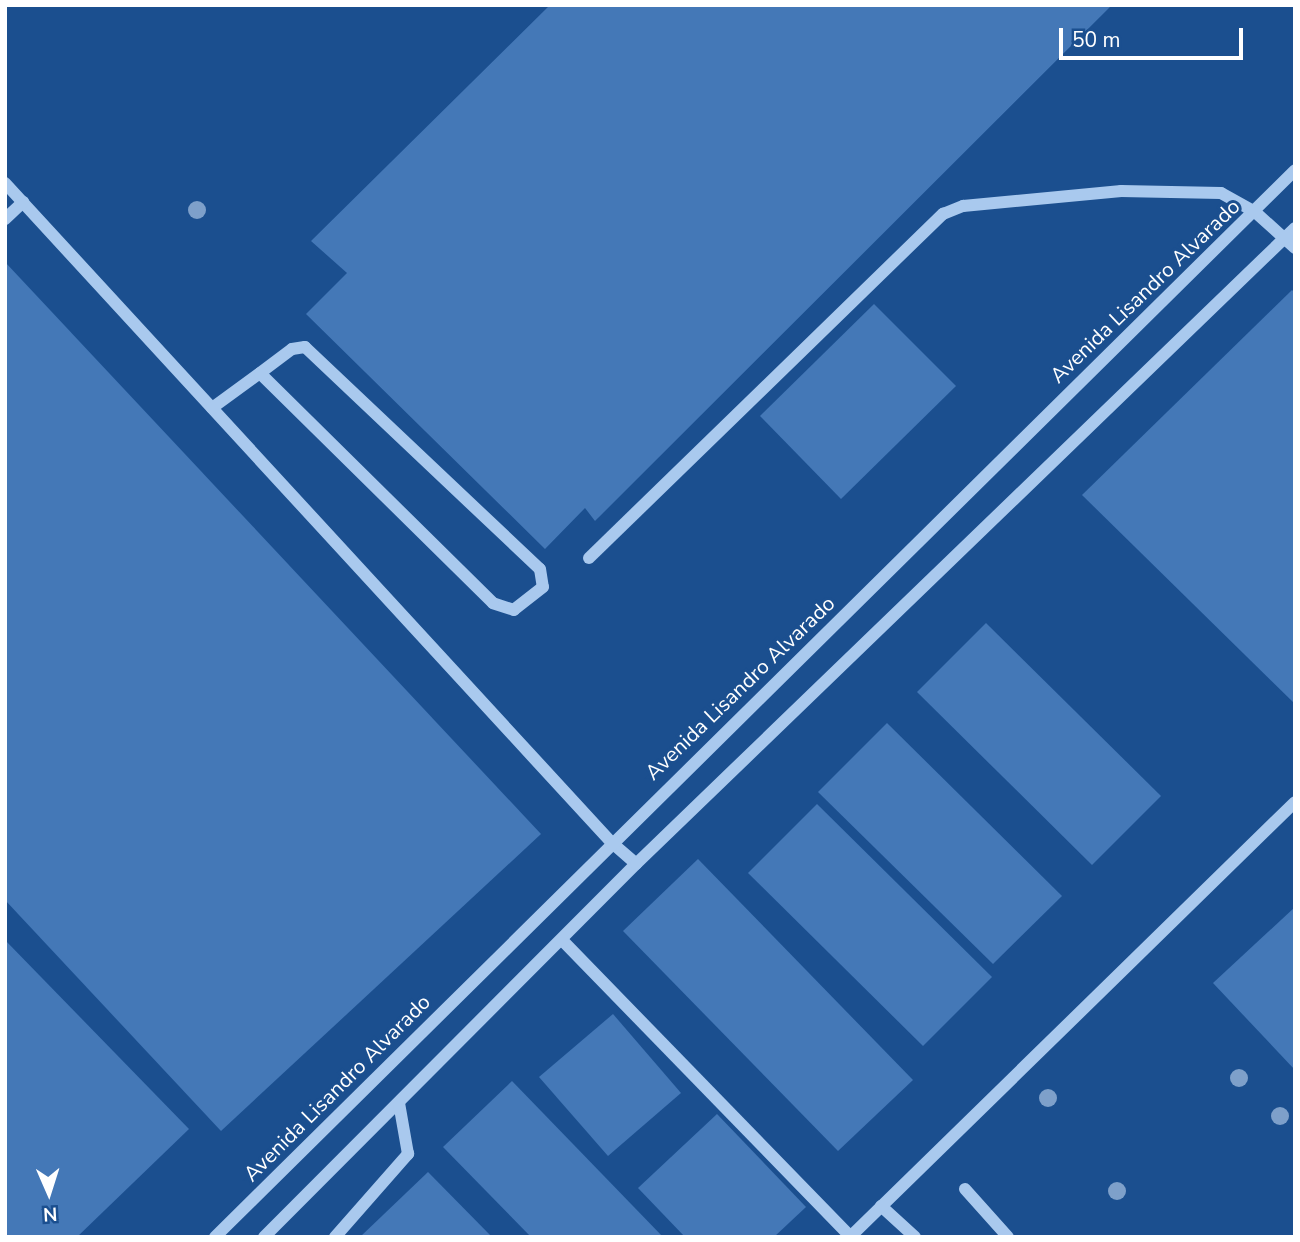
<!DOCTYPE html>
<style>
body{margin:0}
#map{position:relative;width:1300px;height:1242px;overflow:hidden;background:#1b4f8f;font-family:"Nunito Sans",sans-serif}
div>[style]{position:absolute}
.building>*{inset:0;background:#4478b7}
.minor>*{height:12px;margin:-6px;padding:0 6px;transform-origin:6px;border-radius:6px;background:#a9c9ee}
.trees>*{width:18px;height:18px;margin:-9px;border-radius:50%;background:#7ea0ca}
span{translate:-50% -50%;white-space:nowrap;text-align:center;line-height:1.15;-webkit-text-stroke:6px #1b4f8f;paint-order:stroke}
.street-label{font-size:21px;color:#fff}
.frame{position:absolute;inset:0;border:7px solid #fff;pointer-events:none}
.north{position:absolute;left:14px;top:1158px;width:70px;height:70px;-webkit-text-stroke:5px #1b4f8f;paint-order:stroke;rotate:177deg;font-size:19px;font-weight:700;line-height:28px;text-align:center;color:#fff}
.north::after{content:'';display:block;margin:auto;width:24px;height:32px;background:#fff;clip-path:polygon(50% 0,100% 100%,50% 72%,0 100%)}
.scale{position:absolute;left:1059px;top:28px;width:184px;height:32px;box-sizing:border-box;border:4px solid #fff;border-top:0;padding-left:9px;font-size:21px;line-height:24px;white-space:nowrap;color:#fff;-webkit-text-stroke:5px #1b4f8f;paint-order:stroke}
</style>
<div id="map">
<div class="building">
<div style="clip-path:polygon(550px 5px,1112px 5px,595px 521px,585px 508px,545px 549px,306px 314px,347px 273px,311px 241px)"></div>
<div style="clip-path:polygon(5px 262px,541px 834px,221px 1131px,5px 900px)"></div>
<div style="clip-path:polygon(1292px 290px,1295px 293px,1295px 704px,1082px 495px)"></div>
<div style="clip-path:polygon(874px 304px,956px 386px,841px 499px,760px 416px)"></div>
<div style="clip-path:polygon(986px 623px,1161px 796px,1092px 865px,917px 692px)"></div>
<div style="clip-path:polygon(887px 723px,1062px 896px,993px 964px,818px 792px)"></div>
<div style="clip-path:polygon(817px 804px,992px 977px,923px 1046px,748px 873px)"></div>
<div style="clip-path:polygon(698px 859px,913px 1080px,838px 1151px,623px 931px)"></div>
<div style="clip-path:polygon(1295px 907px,1295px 1070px,1213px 983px)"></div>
<div style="clip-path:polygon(5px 940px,189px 1129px,77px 1237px,5px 1237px)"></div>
<div style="clip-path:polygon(613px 1014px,681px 1093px,608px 1156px,539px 1077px)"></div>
<div style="clip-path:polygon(512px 1081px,663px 1237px,531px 1237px,443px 1147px)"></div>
<div style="clip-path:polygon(717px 1114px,806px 1207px,774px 1237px,685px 1237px,638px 1188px)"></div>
<div style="clip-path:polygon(428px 1172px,492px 1237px,360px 1237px)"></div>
</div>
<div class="minor">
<div style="left:5px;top:183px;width:895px;rotate:47.4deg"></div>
<div style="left:611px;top:842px;width:33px;rotate:41deg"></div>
<div style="left:5px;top:219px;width:25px;rotate:-43deg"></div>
<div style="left:212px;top:408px;width:59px;rotate:-36.1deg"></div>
<div style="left:260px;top:373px;width:40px;rotate:-37deg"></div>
<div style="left:292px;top:349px;width:13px;rotate:-9deg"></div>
<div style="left:305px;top:347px;width:323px;rotate:43.4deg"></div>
<div style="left:540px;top:569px;width:18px;rotate:81deg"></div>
<div style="left:543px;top:587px;width:37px;rotate:142deg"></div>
<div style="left:514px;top:610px;width:22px;rotate:-162deg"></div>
<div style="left:493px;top:603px;width:327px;rotate:-135.4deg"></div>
<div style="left:589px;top:558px;width:494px;rotate:-44.2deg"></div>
<div style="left:943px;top:214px;width:22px;rotate:-22deg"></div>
<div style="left:963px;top:206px;width:159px;rotate:-5.4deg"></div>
<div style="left:1121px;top:191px;width:100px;rotate:1.1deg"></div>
<div style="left:1221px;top:193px;width:38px;rotate:29deg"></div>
<div style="left:1254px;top:211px;width:55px;rotate:42.1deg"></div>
<div style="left:562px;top:940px;width:414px;rotate:45.8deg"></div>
<div style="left:965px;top:1189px;width:64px;rotate:48.1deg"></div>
<div style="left:881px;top:1206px;width:46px;rotate:42.4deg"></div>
<div style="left:215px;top:1237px;width:1518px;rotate:-44.65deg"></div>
<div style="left:264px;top:1237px;width:527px;rotate:-45.08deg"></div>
<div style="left:636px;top:864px;width:916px;rotate:-43.98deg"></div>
<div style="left:335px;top:1237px;width:111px;rotate:-48.7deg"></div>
<div style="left:408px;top:1154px;width:52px;rotate:-100deg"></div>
<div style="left:850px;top:1237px;width:622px;rotate:-44.35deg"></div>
</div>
<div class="trees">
<div style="left:197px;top:210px"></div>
<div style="left:1239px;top:1078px"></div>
<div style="left:1048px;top:1098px"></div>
<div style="left:1280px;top:1116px"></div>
<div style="left:1117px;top:1191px"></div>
</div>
<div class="street-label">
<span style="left:1145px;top:291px;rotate:-44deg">Avenida Lisandro Alvarado</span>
<span style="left:740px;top:688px;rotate:-44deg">Avenida Lisandro Alvarado</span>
<span style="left:337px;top:1088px;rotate:-45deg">Avenida Lisandro Alvarado</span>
</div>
<div class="frame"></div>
<div class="north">N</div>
<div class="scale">50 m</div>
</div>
